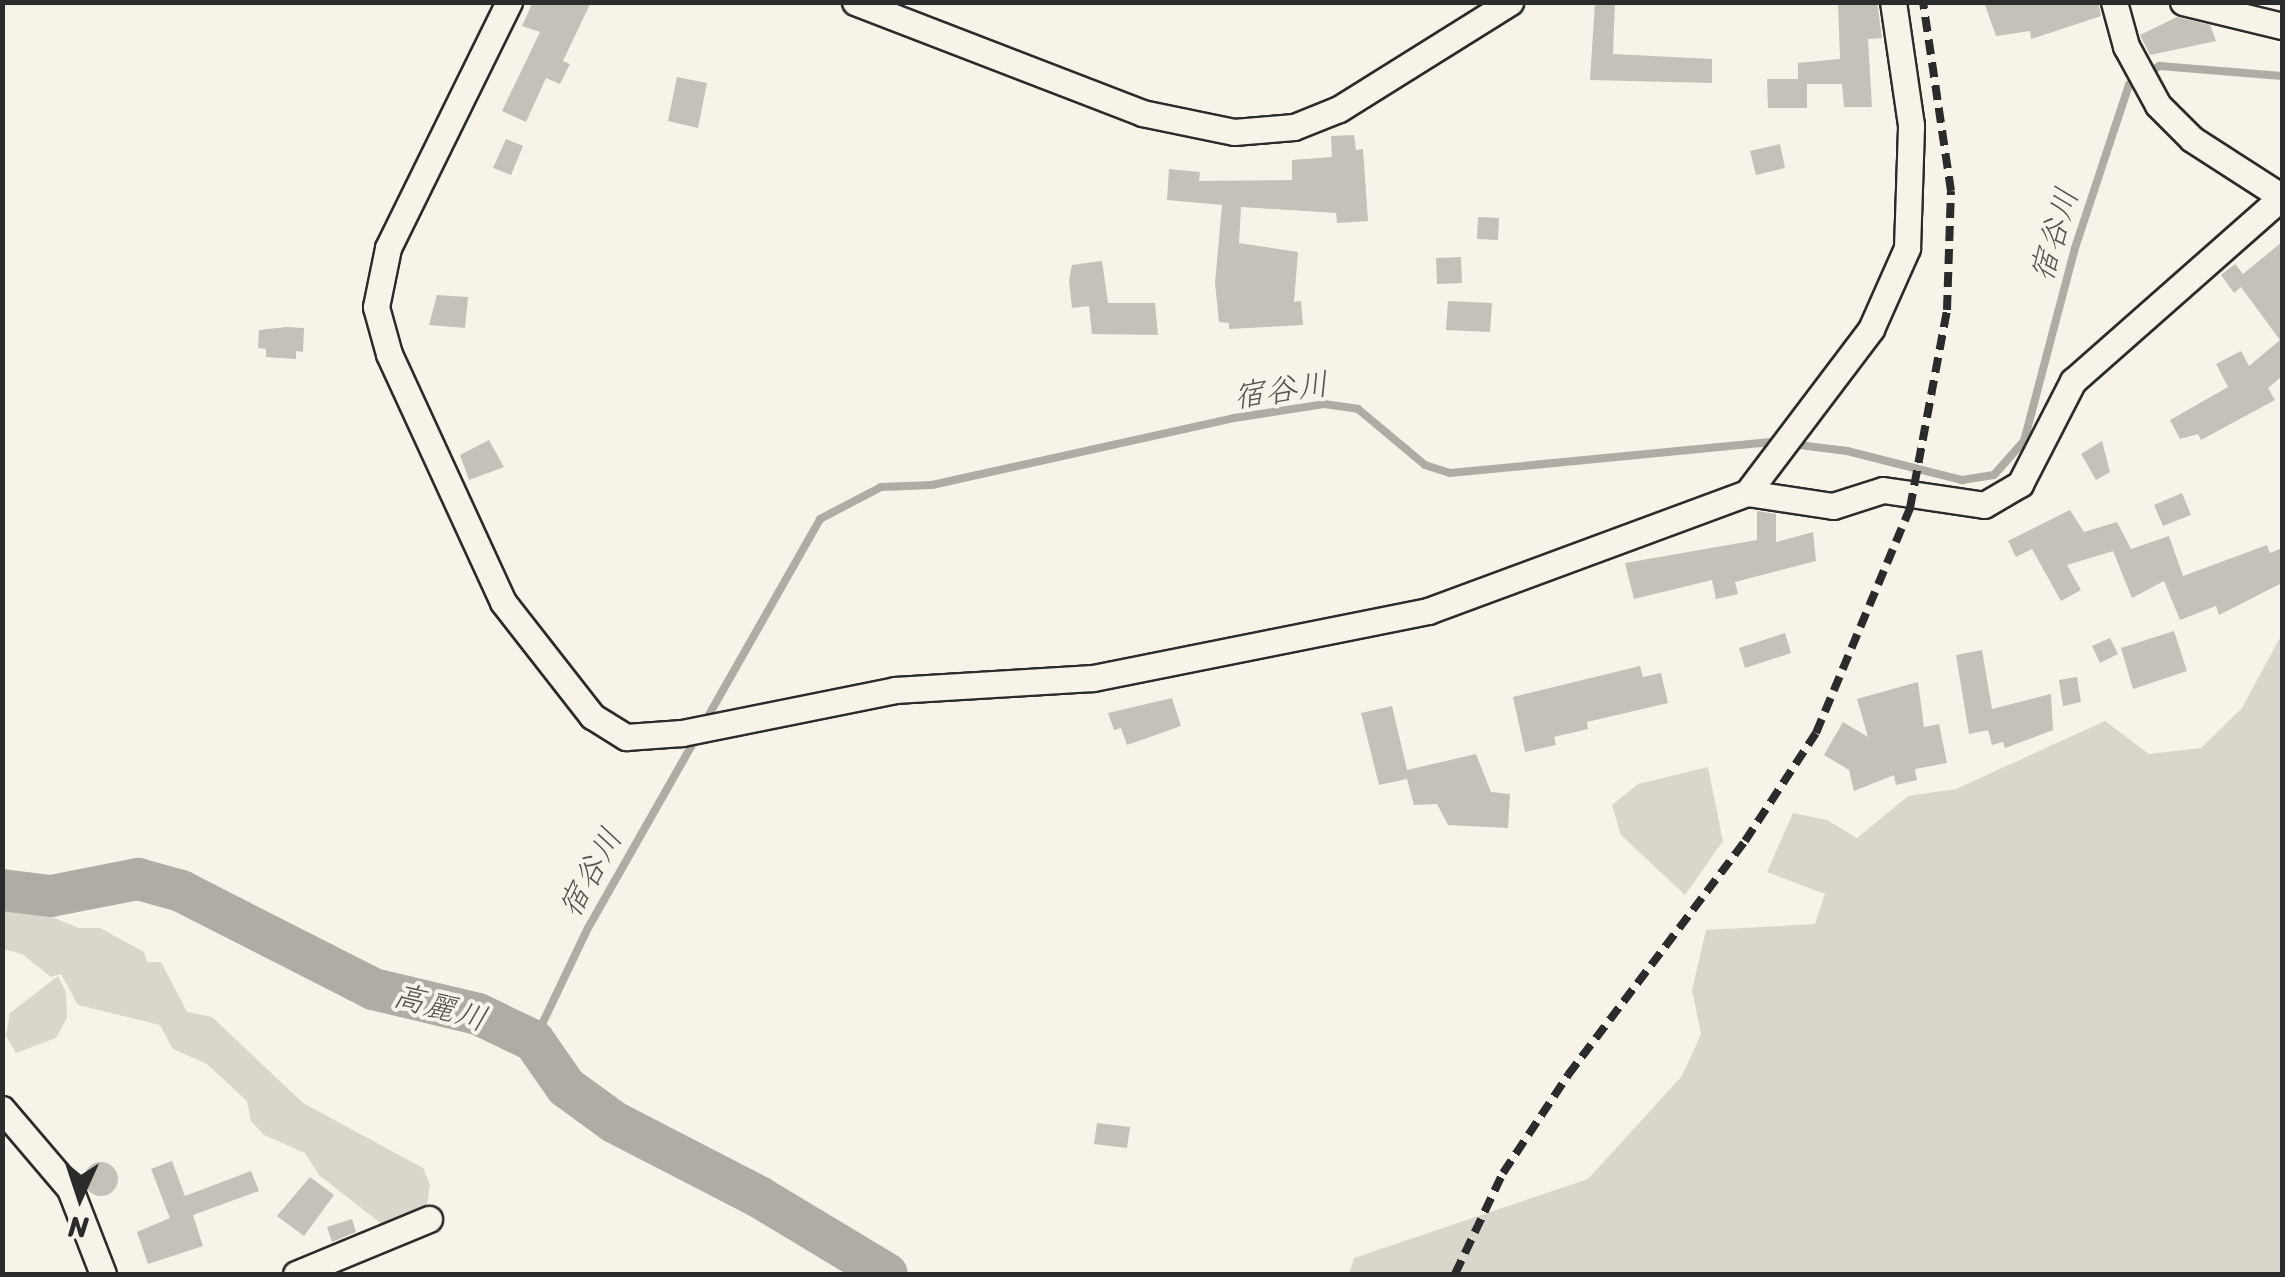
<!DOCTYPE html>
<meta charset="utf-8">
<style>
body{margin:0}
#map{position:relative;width:2285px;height:1277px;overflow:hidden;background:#f7f3e8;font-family:Sriracha,"Klee One",sans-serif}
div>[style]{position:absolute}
.green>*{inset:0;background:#dad6cc}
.stream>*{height:8px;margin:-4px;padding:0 4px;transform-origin:4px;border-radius:4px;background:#afaca4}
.river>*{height:42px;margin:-21px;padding:0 21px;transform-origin:21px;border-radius:21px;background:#afaca4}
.building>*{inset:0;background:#c4c1b9}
.round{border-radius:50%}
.roads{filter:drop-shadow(2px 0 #2b2b2b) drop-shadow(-2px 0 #2b2b2b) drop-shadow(0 2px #2b2b2b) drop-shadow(0 -2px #2b2b2b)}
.street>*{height:25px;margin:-12.5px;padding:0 12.5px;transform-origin:12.5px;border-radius:12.5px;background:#f7f3e8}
.rail>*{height:8px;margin-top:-4px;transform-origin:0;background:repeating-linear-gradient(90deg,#2b2b2b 0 15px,transparent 0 23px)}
span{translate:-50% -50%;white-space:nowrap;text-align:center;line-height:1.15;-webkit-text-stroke:8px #f7f3e8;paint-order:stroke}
.water-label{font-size:32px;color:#53524f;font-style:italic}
.frame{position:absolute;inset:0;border:5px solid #2b2b2b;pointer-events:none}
.north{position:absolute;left:30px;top:1147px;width:100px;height:100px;-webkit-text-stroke:8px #f7f3e8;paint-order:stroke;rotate:183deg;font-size:28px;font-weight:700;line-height:40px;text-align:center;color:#2b2b2b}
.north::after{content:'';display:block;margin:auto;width:35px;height:45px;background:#2b2b2b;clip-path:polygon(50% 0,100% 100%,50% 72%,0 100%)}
</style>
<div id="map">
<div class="green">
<div style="clip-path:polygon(2282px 634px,2282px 1274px,1349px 1274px,1354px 1258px,1588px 1179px,1682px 1076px,1701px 1034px,1692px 990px,1706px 930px,1815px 924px,1825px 894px,1767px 872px,1793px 813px,1827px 820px,1857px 838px,1908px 796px,1956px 789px,2105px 721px,2149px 754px,2201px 748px,2242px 708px)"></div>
<div style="clip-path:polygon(1708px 767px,1723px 841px,1685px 895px,1621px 835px,1612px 805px,1638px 784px)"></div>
<div style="clip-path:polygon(28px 900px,44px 914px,79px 928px,100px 928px,144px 952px,147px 962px,161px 962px,187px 1012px,212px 1017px,303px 1103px,423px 1168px,430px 1185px,426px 1212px,388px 1229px,319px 1175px,305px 1153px,264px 1135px,251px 1121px,247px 1101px,207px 1064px,173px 1049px,160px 1025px,78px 1005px,61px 974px,51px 977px,22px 954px,3px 949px,2px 908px)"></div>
<div style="clip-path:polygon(58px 976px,66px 992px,67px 1018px,56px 1038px,16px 1053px,6px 1036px,10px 1013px)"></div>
</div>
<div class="stream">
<div style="left:706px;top:720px;width:231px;rotate:-60.4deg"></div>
<div style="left:820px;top:519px;width:69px;rotate:-27.7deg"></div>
<div style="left:881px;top:487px;width:51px;rotate:-2.2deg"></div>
<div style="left:932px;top:485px;width:309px;rotate:-12.5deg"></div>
<div style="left:1234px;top:418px;width:91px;rotate:-8.8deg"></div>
<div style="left:1324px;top:404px;width:34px;rotate:8deg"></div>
<div style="left:1358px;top:409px;width:87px;rotate:39.9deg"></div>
<div style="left:1425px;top:465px;width:26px;rotate:18deg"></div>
<div style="left:1450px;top:473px;width:325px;rotate:-5.5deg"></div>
<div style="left:1774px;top:442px;width:74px;rotate:7deg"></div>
<div style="left:1847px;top:451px;width:119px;rotate:14.2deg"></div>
<div style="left:1962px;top:480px;width:32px;rotate:-9deg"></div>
<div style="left:1994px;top:475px;width:45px;rotate:-48.6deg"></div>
<div style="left:2024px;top:441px;width:200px;rotate:-75.2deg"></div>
<div style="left:2075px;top:248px;width:172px;rotate:-71.7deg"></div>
<div style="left:2129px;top:85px;width:36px;rotate:-32deg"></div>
<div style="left:2160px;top:66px;width:122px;rotate:4.7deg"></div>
<div style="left:534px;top:1041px;width:125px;rotate:-64.5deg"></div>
<div style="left:588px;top:928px;width:221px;rotate:-60.4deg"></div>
</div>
<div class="river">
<div style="left:2px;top:890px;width:49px;rotate:7deg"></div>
<div style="left:51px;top:896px;width:89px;rotate:-11.1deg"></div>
<div style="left:138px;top:879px;width:45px;rotate:15.6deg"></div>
<div style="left:181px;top:891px;width:216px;rotate:27deg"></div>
<div style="left:373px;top:989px;width:108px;rotate:13.4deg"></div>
<div style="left:478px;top:1014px;width:62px;rotate:25.7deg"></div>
<div style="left:534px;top:1041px;width:56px;rotate:55.2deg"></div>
<div style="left:566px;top:1087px;width:59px;rotate:36.1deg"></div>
<div style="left:614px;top:1122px;width:163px;rotate:27.3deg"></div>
<div style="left:759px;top:1197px;width:149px;rotate:31deg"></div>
</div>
<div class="building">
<div style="clip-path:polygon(533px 2px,591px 2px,563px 61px,570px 64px,560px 84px,546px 78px,526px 122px,502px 111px,540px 32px,522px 26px)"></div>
<div style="clip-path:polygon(1595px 2px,1615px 2px,1613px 54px,1712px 59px,1712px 83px,1590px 80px)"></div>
<div style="clip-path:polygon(1838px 2px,1877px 2px,1882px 38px,1868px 39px,1872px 107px,1844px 107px,1842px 84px,1807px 84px,1807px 108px,1768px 108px,1767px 79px,1798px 79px,1798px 63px,1840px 59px)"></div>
<div style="clip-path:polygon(1984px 2px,2098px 2px,2101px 16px,2031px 39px,2030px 31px,1996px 36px)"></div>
<div style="clip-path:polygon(2177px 17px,2210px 25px,2216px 41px,2150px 55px,2140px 35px)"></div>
<div style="clip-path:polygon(677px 77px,707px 83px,698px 128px,668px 121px)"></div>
<div style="clip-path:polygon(1354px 135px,1356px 150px,1363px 149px,1368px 221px,1337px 223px,1336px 213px,1241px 207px,1239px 243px,1298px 252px,1294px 302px,1301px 301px,1303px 325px,1229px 329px,1229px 323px,1219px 322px,1215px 283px,1222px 205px,1167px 200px,1169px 169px,1200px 172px,1199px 181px,1292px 180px,1292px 160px,1332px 157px,1331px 136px)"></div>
<div style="clip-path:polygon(506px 139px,523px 146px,511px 175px,493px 168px)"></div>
<div style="clip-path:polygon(1780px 144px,1785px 168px,1756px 175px,1750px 151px)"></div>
<div style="clip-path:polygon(1478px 217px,1499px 218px,1498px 240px,1477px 239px)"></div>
<div style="clip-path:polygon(2282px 242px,2282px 376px,2268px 388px,2275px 400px,2201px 440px,2198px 434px,2180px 439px,2170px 420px,2228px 387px,2216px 364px,2241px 351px,2249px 366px,2280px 340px,2241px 287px,2234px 293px,2221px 275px,2235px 264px,2243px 274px)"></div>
<div style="clip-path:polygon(1461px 257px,1462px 283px,1437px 284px,1436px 258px)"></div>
<div style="clip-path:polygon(1102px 261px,1108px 303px,1155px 303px,1158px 335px,1092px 334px,1089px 306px,1072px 308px,1069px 280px,1072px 265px)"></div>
<div style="clip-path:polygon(437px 295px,468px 297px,465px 328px,429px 325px)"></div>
<div style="clip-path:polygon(1448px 301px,1492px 303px,1490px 332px,1446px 330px)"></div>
<div style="clip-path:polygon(286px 327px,304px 328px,303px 352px,296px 351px,296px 359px,266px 357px,266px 349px,258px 348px,259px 330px)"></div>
<div style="clip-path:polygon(489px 440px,504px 467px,469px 480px,460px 455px)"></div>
<div style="clip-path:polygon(2102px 441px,2110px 472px,2096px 480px,2081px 454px)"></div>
<div style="clip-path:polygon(2182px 493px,2191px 515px,2163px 526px,2154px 505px)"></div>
<div style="clip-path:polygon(2070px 510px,2084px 532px,2117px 522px,2131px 549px,2169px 536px,2183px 576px,2267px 545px,2270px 553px,2282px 548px,2282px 583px,2219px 615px,2216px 606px,2180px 620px,2164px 581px,2132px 598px,2113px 551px,2067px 565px,2081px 590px,2061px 601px,2032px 549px,2016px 557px,2008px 541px)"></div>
<div style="clip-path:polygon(1757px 511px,1776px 514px,1776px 542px,1813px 532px,1816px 561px,1735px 582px,1738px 594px,1716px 599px,1712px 580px,1634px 599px,1625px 563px,1757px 540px)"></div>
<div style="clip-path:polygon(2174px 631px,2187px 671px,2133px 689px,2121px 648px)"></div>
<div style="clip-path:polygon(1785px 633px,1791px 653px,1745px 668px,1739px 648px)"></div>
<div style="clip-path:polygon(2110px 638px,2118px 654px,2100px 663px,2092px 646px)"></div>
<div style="clip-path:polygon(1982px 650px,1992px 709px,2051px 694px,2053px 730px,2005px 748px,2003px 742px,1992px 745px,1988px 730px,1969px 734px,1956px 655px)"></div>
<div style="clip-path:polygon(1640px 666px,1643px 677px,1661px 673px,1668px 703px,1587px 722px,1588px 729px,1554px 737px,1556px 745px,1525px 752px,1513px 697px)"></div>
<div style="clip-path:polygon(2077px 677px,2081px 702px,2063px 706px,2059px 680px)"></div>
<div style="clip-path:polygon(1918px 682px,1924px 727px,1939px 724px,1947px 763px,1915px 769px,1917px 780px,1896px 785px,1894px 775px,1854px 791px,1849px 770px,1824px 755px,1843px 722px,1868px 737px,1857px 699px)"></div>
<div style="clip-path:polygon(1172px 698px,1181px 726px,1127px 745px,1121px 728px,1114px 730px,1108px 713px)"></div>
<div style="clip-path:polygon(1392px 706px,1407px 770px,1476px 754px,1491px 792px,1510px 794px,1508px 828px,1448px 825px,1437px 804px,1414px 805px,1407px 779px,1379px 785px,1361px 713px)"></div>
<div style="clip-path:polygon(1097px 1123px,1130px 1127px,1127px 1148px,1094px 1144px)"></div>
<div style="clip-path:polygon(172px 1161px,185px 1196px,251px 1171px,259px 1191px,193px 1215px,203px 1246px,148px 1264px,137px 1232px,170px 1218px,151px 1169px)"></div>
<div class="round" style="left:84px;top:1162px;width:34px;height:34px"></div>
<div style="clip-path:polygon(310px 1177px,334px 1195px,304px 1236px,277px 1216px)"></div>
<div style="clip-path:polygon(352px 1219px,356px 1232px,332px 1242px,327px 1227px)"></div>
</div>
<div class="roads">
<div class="street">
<div style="left:509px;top:2px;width:274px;rotate:116.2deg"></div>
<div style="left:388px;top:248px;width:60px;rotate:101.5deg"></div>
<div style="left:376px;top:307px;width:49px;rotate:74.5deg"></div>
<div style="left:389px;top:354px;width:273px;rotate:65.3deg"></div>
<div style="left:503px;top:602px;width:145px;rotate:52deg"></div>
<div style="left:592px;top:716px;width:40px;rotate:32deg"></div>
<div style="left:626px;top:737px;width:56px;rotate:-4.1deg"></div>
<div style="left:682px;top:733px;width:217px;rotate:-11.4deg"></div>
<div style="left:895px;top:690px;width:198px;rotate:-3.5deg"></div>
<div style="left:1093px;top:678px;width:342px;rotate:-11.3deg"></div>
<div style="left:1428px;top:611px;width:340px;rotate:-20.3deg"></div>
<div style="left:1747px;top:493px;width:87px;rotate:8.6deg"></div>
<div style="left:1833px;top:506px;width:52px;rotate:-17.7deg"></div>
<div style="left:1883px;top:490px;width:102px;rotate:8.4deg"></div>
<div style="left:1984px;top:505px;width:42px;rotate:-30.3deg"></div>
<div style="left:2020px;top:484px;width:116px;rotate:-62.8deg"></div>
<div style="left:2073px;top:381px;width:278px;rotate:-41.4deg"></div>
<div style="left:855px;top:2px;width:308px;rotate:21.1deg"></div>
<div style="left:1142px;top:113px;width:94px;rotate:11.7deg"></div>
<div style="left:1234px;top:132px;width:60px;rotate:-4.8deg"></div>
<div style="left:1294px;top:127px;width:48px;rotate:-21.8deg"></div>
<div style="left:1339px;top:109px;width:202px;rotate:-32deg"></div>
<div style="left:2114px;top:2px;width:46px;rotate:74.7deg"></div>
<div style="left:2126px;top:46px;width:67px;rotate:61.5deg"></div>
<div style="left:2158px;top:105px;width:48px;rotate:45deg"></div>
<div style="left:2192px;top:139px;width:107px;rotate:32.8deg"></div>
<div style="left:2183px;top:2px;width:102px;rotate:13.6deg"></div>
<div style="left:1747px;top:493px;width:206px;rotate:-52.9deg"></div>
<div style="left:1871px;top:329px;width:89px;rotate:-66deg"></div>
<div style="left:1907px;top:248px;width:123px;rotate:-88.1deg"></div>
<div style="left:1911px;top:125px;width:124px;rotate:-98.3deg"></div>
<div style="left:2px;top:1109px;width:105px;rotate:49.6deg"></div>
<div style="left:70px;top:1189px;width:91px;rotate:68.8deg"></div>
<div style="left:296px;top:1274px;width:144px;rotate:-22.5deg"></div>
</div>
</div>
<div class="rail">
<div style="left:1455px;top:1274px;width:112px;rotate:-64.6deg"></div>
<div style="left:1503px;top:1173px;width:118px;rotate:-56.4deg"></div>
<div style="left:1568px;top:1075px;width:293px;rotate:-52.9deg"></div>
<div style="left:1745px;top:841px;width:129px;rotate:-56.7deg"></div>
<div style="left:1816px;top:733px;width:244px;rotate:-67.3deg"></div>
<div style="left:1910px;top:508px;width:201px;rotate:-79.4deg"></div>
<div style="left:1947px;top:310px;width:119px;rotate:-88.1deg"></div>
<div style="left:1951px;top:191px;width:191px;rotate:-98.4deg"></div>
</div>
<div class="water-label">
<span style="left:2055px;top:235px;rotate:-73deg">宿谷川</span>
<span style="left:1281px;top:391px;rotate:-8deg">宿谷川</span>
<span style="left:591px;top:873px;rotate:-61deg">宿谷川</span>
<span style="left:440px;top:1008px;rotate:16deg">高麗川</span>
</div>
<div class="frame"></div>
<div class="north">N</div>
</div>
